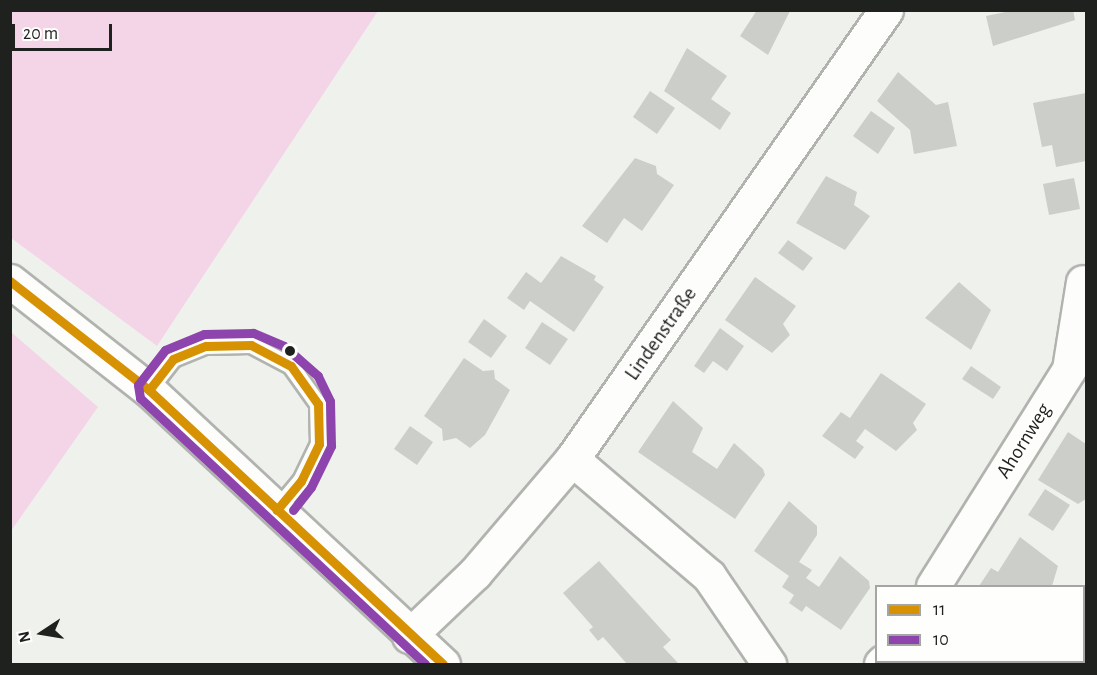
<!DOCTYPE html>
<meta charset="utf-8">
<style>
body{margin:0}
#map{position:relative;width:1097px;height:675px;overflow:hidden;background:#eff2ec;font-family:"Alegreya Sans",sans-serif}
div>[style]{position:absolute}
.green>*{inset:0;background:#f4d5e8}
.building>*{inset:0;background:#ccceca}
.roads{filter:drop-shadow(2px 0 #b1b3af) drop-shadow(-2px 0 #b1b3af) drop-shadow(0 2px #b1b3af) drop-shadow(0 -2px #b1b3af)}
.lane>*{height:16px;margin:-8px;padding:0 8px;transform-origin:8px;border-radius:8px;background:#fdfdfc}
.street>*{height:33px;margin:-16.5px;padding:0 16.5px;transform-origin:16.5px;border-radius:16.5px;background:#fdfdfc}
.secondary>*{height:33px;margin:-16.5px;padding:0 16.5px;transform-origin:16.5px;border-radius:16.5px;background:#fdfdfc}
.bus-1>*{height:9px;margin:-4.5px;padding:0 4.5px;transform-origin:4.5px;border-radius:4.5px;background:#d79204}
.bus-2>*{height:9px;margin:-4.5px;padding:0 4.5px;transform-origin:4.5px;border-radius:4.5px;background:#8e44ad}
.dots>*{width:16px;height:16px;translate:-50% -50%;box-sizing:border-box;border:3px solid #fefffd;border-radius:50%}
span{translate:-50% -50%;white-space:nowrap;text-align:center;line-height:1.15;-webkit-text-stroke:5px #fefffd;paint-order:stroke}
.street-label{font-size:21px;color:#1f211e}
.frame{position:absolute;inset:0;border:12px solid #1f211e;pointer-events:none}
.legend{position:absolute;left:875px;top:585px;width:210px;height:78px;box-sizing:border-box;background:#fefffd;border:2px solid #a5a6a4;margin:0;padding:8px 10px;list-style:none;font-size:18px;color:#1f211e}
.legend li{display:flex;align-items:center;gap:12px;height:30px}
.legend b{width:30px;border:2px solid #a5a6a4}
.north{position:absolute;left:12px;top:603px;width:60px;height:60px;-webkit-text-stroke:4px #fefffd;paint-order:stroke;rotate:258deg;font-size:16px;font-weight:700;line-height:24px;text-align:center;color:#1f211e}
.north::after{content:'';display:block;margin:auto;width:21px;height:27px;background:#1f211e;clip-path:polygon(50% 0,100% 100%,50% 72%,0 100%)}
.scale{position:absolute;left:12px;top:24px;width:100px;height:27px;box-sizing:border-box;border:3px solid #1f211e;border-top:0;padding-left:8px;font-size:18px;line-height:21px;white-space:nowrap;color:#1f211e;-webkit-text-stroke:4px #fefffd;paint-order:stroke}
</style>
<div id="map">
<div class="green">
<div style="clip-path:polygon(10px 11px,11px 10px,378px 11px,157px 346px,11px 238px)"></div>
<div style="clip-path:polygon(11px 332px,98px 407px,11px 531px)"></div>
</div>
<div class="building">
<div style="clip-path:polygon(757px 10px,799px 10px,790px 11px,768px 55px,740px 36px)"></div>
<div style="clip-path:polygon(1015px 10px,1073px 10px,1075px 20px,993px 46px,986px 16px)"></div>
<div style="clip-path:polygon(687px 48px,727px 76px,711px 99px,731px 113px,720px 130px,664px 91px)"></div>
<div style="clip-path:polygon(898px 72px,936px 105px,948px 102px,957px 146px,914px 154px,910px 130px,877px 101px)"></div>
<div style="clip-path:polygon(650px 91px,675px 108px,657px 134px,633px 117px)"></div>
<div style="clip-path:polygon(1086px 93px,1086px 161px,1056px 167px,1052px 145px,1042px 147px,1033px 103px)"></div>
<div style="clip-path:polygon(871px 111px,895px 128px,878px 154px,853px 136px)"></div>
<div style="clip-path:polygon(635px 158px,656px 166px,657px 174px,674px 185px,642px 231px,624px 218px,607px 243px,582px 226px)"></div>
<div style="clip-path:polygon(826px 176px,857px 192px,854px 205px,870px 216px,845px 250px,796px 223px)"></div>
<div style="clip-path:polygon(1074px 178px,1080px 209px,1049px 215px,1043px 184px)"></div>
<div style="clip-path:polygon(788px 240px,813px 258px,803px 271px,778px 253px)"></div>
<div style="clip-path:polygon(561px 256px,596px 276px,594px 280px,604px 287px,574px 332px,530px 301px,524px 310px,507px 298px,526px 272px,541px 283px)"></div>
<div style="clip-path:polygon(755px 277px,796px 306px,783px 324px,790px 335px,772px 353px,725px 320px)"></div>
<div style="clip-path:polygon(959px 282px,991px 310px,971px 350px,925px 318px)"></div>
<div style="clip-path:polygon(484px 319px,507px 336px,491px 358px,468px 342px)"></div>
<div style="clip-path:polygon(542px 322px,568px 339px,550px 365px,525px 348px)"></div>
<div style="clip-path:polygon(720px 328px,744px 346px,727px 371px,713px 361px,704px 373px,694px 366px)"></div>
<div style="clip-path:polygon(464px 358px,483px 371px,494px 370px,495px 379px,510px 390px,485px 435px,470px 448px,456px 438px,443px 441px,442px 429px,424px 416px)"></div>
<div style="clip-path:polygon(971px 366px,1001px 387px,993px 399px,962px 379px)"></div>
<div style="clip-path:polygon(881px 373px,926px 404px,913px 423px,917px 430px,896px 451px,865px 429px,856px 441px,864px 447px,855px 459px,822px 436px,841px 412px,850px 418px)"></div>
<div style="clip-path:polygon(673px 401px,703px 428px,692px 452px,717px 469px,734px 443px,763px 469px,765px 475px,735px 519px,638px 452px)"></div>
<div style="clip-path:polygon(410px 426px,433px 442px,417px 465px,394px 449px)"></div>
<div style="clip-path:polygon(1068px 432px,1086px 444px,1086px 499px,1078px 504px,1038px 480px)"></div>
<div style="clip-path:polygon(1045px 489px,1070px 505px,1053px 531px,1028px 515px)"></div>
<div style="clip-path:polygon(789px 501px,817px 526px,817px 535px,799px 562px,812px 570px,806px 578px,819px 587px,840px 556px,869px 581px,870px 588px,841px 630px,806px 606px,802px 612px,789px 603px,794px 595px,782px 587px,789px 576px,754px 551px)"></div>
<div style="clip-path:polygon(1020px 537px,1058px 566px,1052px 586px,979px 586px,991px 568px,998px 572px)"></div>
<div style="clip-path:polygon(599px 561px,671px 640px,663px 647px,679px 664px,627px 664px,603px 637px,598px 641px,589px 630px,593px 627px,563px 593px)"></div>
<div style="clip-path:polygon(960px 662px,1005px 662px,1003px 664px)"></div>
</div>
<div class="roads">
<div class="lane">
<div style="left:149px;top:390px;width:39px;rotate:-52deg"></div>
<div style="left:173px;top:359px;width:35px;rotate:-22deg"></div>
<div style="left:206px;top:346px;width:45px;rotate:-1.3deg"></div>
<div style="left:251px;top:345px;width:45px;rotate:27.7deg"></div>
<div style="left:291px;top:366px;width:47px;rotate:54.6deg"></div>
<div style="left:318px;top:404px;width:40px;rotate:88.6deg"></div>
<div style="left:319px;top:444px;width:41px;rotate:115.9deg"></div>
<div style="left:301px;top:481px;width:38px;rotate:130deg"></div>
</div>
<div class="street">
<div style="left:572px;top:459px;width:180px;rotate:40.5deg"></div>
<div style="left:709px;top:576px;width:107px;rotate:55.7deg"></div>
<div style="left:933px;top:586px;width:256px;rotate:-57.9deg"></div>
<div style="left:1069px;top:369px;width:88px;rotate:-80.9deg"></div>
<div style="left:409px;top:636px;width:91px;rotate:-43.7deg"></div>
<div style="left:475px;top:573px;width:150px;rotate:-49.6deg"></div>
<div style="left:572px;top:459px;width:548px;rotate:-55.03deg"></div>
<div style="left:881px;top:664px;width:3px;rotate:-45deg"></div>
</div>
<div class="secondary">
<div style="left:10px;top:281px;width:177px;rotate:38.1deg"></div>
<div style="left:149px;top:390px;width:402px;rotate:43deg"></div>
</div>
</div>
<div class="bus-1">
<div style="left:10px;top:281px;width:177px;rotate:38.1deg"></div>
<div style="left:149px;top:390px;width:402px;rotate:43deg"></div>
<div style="left:149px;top:390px;width:39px;rotate:-52deg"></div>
<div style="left:173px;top:359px;width:35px;rotate:-22deg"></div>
<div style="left:206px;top:346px;width:45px;rotate:-1.3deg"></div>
<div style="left:251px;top:345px;width:45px;rotate:27.7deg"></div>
<div style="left:291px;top:366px;width:47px;rotate:54.6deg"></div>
<div style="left:318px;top:404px;width:40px;rotate:88.6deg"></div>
<div style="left:319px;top:444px;width:41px;rotate:115.9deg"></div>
<div style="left:301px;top:481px;width:38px;rotate:130deg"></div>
</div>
<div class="bus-2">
<div style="left:293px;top:510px;width:29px;rotate:-52deg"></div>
<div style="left:311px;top:487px;width:46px;rotate:-64deg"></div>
<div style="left:331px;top:446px;width:45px;rotate:-91.3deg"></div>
<div style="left:330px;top:401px;width:28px;rotate:-116deg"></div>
<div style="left:318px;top:376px;width:45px;rotate:-138.6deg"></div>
<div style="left:284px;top:346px;width:34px;rotate:-157deg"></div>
<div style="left:253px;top:333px;width:49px;rotate:178.8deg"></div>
<div style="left:204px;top:334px;width:42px;rotate:157.7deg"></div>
<div style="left:165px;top:350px;width:44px;rotate:127.6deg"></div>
<div style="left:138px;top:385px;width:13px;rotate:81deg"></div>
<div style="left:140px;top:398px;width:390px;rotate:43deg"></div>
</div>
<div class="dots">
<div style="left:290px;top:351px;background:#1f211e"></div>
</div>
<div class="street-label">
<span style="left:661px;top:334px;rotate:-55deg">Lindenstraße</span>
<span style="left:1024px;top:441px;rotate:-58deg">Ahornweg</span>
</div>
<div class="frame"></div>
<ul class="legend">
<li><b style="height:8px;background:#d79204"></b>11</li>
<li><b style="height:8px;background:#8e44ad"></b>10</li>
</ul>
<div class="north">N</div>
<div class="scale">20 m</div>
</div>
